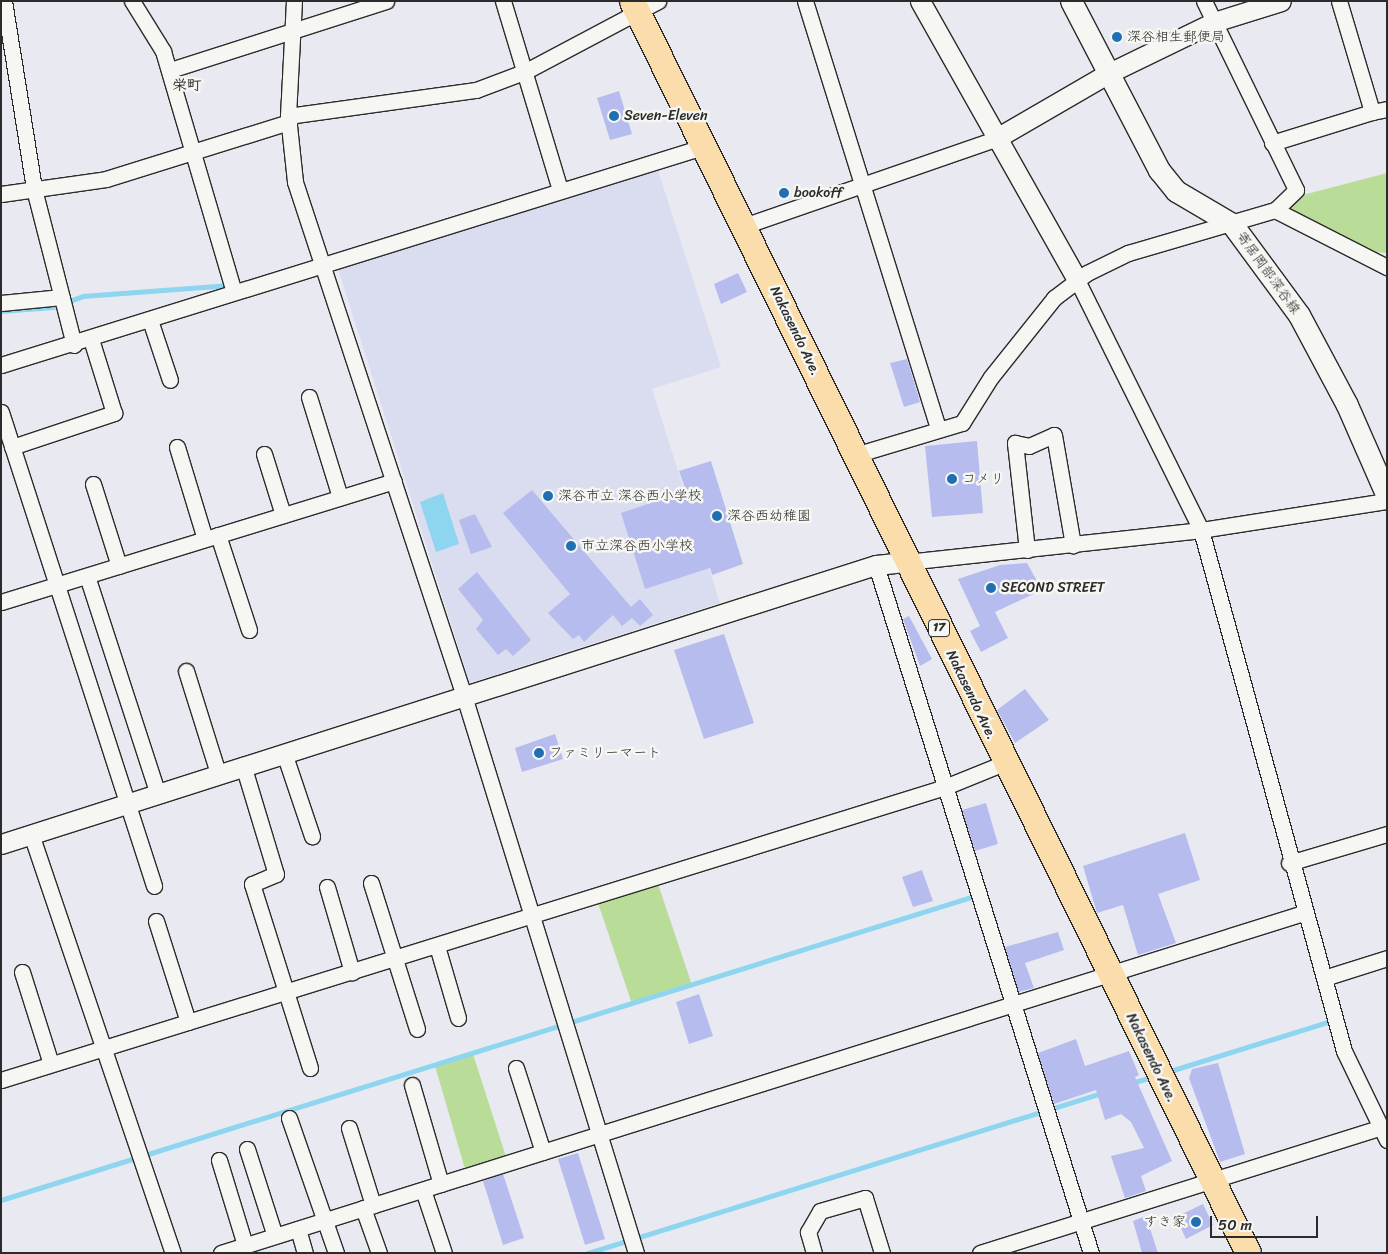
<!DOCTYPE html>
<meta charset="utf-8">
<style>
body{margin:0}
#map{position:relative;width:1388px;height:1254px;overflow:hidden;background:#e9eaf1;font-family:Sriracha,"Klee One",sans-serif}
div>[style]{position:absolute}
.built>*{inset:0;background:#dadcf0}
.green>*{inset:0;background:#b9dd98}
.water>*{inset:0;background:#8ed5ef}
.stream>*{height:4.5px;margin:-2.25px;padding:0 2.25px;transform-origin:2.25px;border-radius:2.25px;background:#8ed5ef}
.building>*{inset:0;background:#b6bced}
.roads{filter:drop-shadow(1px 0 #2b2b2b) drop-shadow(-1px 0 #2b2b2b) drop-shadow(0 1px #2b2b2b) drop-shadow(0 -1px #2b2b2b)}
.minor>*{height:15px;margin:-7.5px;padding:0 7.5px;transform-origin:7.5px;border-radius:7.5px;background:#f6f6f2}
.tertiary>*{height:19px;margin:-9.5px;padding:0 9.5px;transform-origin:9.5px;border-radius:9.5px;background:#f6f6f2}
.secondary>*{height:21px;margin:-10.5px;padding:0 10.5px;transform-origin:10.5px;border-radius:10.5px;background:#f6f6f2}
.trunk>*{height:25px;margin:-12.5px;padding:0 12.5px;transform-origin:12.5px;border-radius:12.5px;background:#fbddab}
.dots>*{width:14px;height:14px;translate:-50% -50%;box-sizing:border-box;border:2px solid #f6f6f2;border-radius:50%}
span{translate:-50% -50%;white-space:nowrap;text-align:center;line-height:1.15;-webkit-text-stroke:5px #f6f6f2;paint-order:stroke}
.shield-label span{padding:1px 4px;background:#f6f6f2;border:1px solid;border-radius:4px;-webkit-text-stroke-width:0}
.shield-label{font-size:12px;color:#2b2b2b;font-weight:700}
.poi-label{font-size:14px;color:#2b2b2b}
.left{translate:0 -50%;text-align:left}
.right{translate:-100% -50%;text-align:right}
.street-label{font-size:14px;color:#2b2b2b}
.neighbourhood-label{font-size:15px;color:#2b2b2b;font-weight:700}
.frame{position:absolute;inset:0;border:2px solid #2b2b2b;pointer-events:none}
.scale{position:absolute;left:1210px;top:1216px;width:108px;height:22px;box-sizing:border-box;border:2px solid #2b2b2b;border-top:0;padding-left:6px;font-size:15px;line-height:18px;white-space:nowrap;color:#2b2b2b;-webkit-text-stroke:4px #f6f6f2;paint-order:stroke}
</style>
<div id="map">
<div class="built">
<div style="clip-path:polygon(657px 167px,721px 367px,652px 389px,720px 603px,470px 683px,338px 269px)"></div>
</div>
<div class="green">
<div style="clip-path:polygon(1387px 173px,1387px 253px,1371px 252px,1290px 211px,1288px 201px,1299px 196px)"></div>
<div style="clip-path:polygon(656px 878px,692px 985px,632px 1004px,596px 897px)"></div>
<div style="clip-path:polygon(473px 1054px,508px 1163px,467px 1176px,435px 1066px)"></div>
</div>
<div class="water">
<div style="clip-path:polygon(443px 493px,459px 544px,436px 552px,420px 502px)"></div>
</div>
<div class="stream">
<div style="left:1px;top:311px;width:52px;rotate:-4.4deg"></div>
<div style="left:53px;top:307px;width:32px;rotate:-20deg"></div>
<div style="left:83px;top:296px;width:147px;rotate:-4.3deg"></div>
<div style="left:1167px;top:1072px;width:175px;rotate:-17.3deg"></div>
<div style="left:1131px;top:1083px;width:22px;rotate:-16deg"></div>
<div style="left:1px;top:1200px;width:1024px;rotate:-17.34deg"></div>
<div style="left:588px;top:1253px;width:538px;rotate:-17.29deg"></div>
</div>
<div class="building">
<div style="clip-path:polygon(619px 91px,632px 134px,610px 140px,597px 98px)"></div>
<div style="clip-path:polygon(738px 273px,747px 292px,721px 304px,714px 284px)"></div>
<div style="clip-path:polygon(907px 359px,920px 402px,904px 407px,890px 363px)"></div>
<div style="clip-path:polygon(977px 441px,983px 513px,932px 517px,925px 446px)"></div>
<div style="clip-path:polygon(711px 461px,743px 564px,712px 575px,710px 568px,645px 589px,621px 513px,686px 491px,679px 471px)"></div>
<div style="clip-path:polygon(532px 490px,631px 607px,640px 599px,653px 615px,640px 626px,632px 618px,622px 626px,613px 615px,584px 642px,579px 635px,573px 639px,548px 613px,570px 594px,503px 513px)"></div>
<div style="clip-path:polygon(475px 514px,492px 547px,471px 554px,459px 520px)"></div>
<div style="clip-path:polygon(1027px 563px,1042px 590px,995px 612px,1008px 638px,981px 652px,970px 631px,980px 626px,958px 579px,1000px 565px)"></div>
<div style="clip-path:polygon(477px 572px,531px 640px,513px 656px,506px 649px,498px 655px,476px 629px,483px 620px,458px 589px)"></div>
<div style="clip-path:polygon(909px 616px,932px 659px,920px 666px,903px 619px)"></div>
<div style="clip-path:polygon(724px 634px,754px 723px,704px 739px,674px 650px)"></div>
<div style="clip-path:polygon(1025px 689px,1049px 720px,1015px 743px,997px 710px)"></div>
<div style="clip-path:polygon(555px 734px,563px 759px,522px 772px,515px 748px)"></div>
<div style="clip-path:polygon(986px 803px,998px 844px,975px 851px,962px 810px)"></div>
<div style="clip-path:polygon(1185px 833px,1200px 880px,1158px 894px,1176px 943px,1138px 955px,1123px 905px,1097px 913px,1083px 866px)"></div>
<div style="clip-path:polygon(922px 870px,933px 901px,913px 907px,902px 877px)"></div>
<div style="clip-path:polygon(1058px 932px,1064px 950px,1025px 963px,1034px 988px,1019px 992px,1005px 947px)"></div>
<div style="clip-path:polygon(699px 994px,713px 1036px,689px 1044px,676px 1002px)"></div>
<div style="clip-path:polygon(1076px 1039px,1085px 1066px,1129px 1051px,1139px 1075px,1135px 1077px,1172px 1161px,1141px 1176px,1146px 1191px,1125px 1198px,1111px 1156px,1144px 1148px,1131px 1122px,1121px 1114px,1105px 1120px,1096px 1090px,1054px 1104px,1038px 1053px)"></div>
<div style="clip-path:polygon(1218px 1063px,1245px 1154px,1220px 1162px,1189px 1078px,1192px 1069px)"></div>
<div style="clip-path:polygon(578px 1153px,605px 1239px,585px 1245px,558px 1159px)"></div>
<div style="clip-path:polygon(503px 1174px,524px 1238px,503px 1245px,483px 1181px)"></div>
<div style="clip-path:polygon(1203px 1204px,1213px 1225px,1186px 1239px,1176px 1217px)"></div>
<div style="clip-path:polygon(1146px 1216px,1158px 1253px,1142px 1253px,1133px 1221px)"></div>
</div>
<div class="roads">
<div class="minor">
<div style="left:4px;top:1px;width:190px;rotate:80.9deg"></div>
<div style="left:34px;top:189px;width:161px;rotate:75.6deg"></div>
<div style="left:132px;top:1px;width:59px;rotate:58.2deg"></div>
<div style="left:163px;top:51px;width:251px;rotate:73.6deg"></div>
<div style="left:294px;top:1px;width:115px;rotate:93deg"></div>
<div style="left:288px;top:116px;width:66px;rotate:83.9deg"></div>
<div style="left:295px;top:182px;width:541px;rotate:71.8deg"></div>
<div style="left:464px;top:696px;width:583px;rotate:72.84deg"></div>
<div style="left:503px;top:1px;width:197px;rotate:73.2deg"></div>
<div style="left:805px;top:1px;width:448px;rotate:72.7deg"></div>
<div style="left:1204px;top:1px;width:210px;rotate:64deg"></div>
<div style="left:1296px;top:190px;width:29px;rotate:136deg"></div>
<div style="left:1339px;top:1px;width:116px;rotate:73.4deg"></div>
<div style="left:1372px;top:112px;width:15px;rotate:-11deg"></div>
<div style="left:170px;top:70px;width:227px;rotate:-17.7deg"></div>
<div style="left:288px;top:116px;width:190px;rotate:-7.9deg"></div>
<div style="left:476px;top:90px;width:51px;rotate:-20.6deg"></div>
<div style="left:524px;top:72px;width:152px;rotate:-27.9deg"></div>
<div style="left:1272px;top:143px;width:105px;rotate:-17.2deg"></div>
<div style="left:1px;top:194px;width:106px;rotate:-8.1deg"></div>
<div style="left:106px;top:179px;width:192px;rotate:-17.3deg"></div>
<div style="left:744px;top:226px;width:266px;rotate:-19.1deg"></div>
<div style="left:1077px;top:280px;width:279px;rotate:63.6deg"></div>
<div style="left:1201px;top:530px;width:540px;rotate:74.65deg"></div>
<div style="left:1344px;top:1051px;width:99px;rotate:64.2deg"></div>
<div style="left:1px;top:303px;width:61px;rotate:-5.6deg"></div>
<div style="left:150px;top:320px;width:63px;rotate:71.6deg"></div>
<div style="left:1px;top:365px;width:738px;rotate:-17.26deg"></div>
<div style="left:309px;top:397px;width:105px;rotate:72.8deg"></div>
<div style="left:1px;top:412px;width:498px;rotate:72.1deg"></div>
<div style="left:12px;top:447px;width:108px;rotate:-18.4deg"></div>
<div style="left:114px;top:413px;width:77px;rotate:-107.3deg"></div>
<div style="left:177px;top:447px;width:96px;rotate:73.1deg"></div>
<div style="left:264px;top:454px;width:64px;rotate:72.7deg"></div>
<div style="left:855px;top:455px;width:112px;rotate:-16.7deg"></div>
<div style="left:962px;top:423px;width:54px;rotate:-57.8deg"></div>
<div style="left:991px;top:377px;width:101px;rotate:-51.4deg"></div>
<div style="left:1054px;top:298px;width:41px;rotate:-37.1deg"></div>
<div style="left:1087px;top:273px;width:46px;rotate:-26deg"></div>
<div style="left:1128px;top:253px;width:153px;rotate:-16.3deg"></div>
<div style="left:1275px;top:210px;width:126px;rotate:27deg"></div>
<div style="left:93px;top:484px;width:86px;rotate:72.4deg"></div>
<div style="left:218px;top:535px;width:100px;rotate:71.9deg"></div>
<div style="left:1027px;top:550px;width:108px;rotate:-96.4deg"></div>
<div style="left:1015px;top:443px;width:14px;rotate:12deg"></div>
<div style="left:1029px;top:446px;width:27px;rotate:-24deg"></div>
<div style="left:1054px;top:435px;width:112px;rotate:80.2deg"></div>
<div style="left:907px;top:562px;width:296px;rotate:-6.2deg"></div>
<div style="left:1201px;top:530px;width:188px;rotate:-8.9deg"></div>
<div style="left:876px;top:565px;width:721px;rotate:72.65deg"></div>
<div style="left:87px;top:576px;width:227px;rotate:72deg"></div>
<div style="left:1px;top:602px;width:411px;rotate:-17.1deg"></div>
<div style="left:186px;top:671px;width:107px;rotate:72.6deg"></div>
<div style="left:284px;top:753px;width:88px;rotate:71.4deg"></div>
<div style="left:243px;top:765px;width:114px;rotate:73.2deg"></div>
<div style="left:276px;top:874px;width:26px;rotate:157deg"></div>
<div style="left:252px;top:884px;width:193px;rotate:72.5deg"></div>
<div style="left:31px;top:834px;width:442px;rotate:71.3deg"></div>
<div style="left:1289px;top:863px;width:102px;rotate:-16.5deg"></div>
<div style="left:371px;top:883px;width:153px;rotate:72.5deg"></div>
<div style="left:327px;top:887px;width:89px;rotate:73.6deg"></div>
<div style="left:156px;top:921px;width:106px;rotate:72.4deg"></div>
<div style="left:437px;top:946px;width:75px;rotate:73.7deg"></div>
<div style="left:22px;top:972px;width:96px;rotate:72.5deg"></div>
<div style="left:1324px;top:978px;width:66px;rotate:-17.6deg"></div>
<div style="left:516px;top:1068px;width:88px;rotate:72.2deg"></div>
<div style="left:1px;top:1080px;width:988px;rotate:-17.24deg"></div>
<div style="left:945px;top:787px;width:64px;rotate:-22.1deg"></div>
<div style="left:412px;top:1085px;width:103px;rotate:73.7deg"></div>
<div style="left:289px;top:1118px;width:143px;rotate:70.8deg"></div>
<div style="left:349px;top:1128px;width:81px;rotate:72.7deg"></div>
<div style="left:247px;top:1149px;width:91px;rotate:72.2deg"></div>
<div style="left:219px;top:1160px;width:89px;rotate:73deg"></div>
<div style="left:423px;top:1190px;width:66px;rotate:71.6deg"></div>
<div style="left:363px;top:1208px;width:48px;rotate:70.4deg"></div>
<div style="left:298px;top:1229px;width:25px;rotate:74deg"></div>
<div style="left:221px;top:1253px;width:1134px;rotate:-17.44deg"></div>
<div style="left:814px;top:1253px;width:22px;rotate:-106deg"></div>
<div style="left:808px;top:1232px;width:24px;rotate:-60deg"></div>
<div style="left:820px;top:1211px;width:47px;rotate:-16.1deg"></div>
<div style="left:865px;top:1198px;width:58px;rotate:72.8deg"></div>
<div style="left:980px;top:1253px;width:420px;rotate:-17.4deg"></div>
</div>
<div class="tertiary">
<div style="left:920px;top:1px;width:320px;rotate:60.6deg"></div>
<div style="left:995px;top:139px;width:129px;rotate:-30.1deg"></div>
<div style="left:1107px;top:74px;width:119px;rotate:-25.9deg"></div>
<div style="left:1214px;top:22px;width:70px;rotate:-17.4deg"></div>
<div style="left:1px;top:844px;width:918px;rotate:-17.69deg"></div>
<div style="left:876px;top:565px;width:31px;rotate:-6deg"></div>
</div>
<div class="secondary">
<div style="left:1071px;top:1px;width:191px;rotate:62.5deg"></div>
<div style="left:1159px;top:170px;width:27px;rotate:51deg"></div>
<div style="left:1176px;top:191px;width:65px;rotate:30.5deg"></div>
<div style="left:1232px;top:224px;width:113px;rotate:53.6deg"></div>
<div style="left:1299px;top:315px;width:102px;rotate:61.9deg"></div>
<div style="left:1347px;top:405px;width:99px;rotate:66.3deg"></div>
</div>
<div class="trunk">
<div style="left:632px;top:1px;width:1395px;rotate:63.8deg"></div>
</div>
</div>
<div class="dots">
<div style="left:1117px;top:37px;background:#1f6fb2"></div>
<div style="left:614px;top:116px;background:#1f6fb2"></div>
<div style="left:784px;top:193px;background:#1f6fb2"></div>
<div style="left:952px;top:479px;background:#1f6fb2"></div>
<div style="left:548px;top:496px;background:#1f6fb2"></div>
<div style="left:717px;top:516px;background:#1f6fb2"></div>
<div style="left:571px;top:546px;background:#1f6fb2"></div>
<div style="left:991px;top:588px;background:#1f6fb2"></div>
<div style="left:539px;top:753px;background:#1f6fb2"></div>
<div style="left:1196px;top:1222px;background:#1f6fb2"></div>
</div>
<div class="shield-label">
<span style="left:939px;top:628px">17</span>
</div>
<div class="poi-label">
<span class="left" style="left:1127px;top:37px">深谷相生郵便局</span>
<span class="left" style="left:624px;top:116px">Seven-Eleven</span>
<span class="left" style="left:794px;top:193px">bookoff</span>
<span class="left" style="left:962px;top:479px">コメリ</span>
<span class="left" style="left:558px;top:496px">深谷市立 深谷西小学校</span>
<span class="left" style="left:727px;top:516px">深谷西幼稚園</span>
<span class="left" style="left:581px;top:546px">市立深谷西小学校</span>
<span class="left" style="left:1001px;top:588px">SECOND STREET</span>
<span class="left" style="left:549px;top:753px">ファミリーマート</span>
<span class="right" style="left:1186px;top:1222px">すき家</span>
</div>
<div class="street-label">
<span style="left:1268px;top:273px;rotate:54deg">寄居岡部深谷線</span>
<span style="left:795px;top:331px;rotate:64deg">Nakasendo Ave.</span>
<span style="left:971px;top:695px;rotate:64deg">Nakasendo Ave.</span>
<span style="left:1151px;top:1058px;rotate:64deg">Nakasendo Ave.</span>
</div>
<div class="neighbourhood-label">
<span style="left:187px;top:86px">栄町</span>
</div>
<div class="frame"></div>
<div class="scale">50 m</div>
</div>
